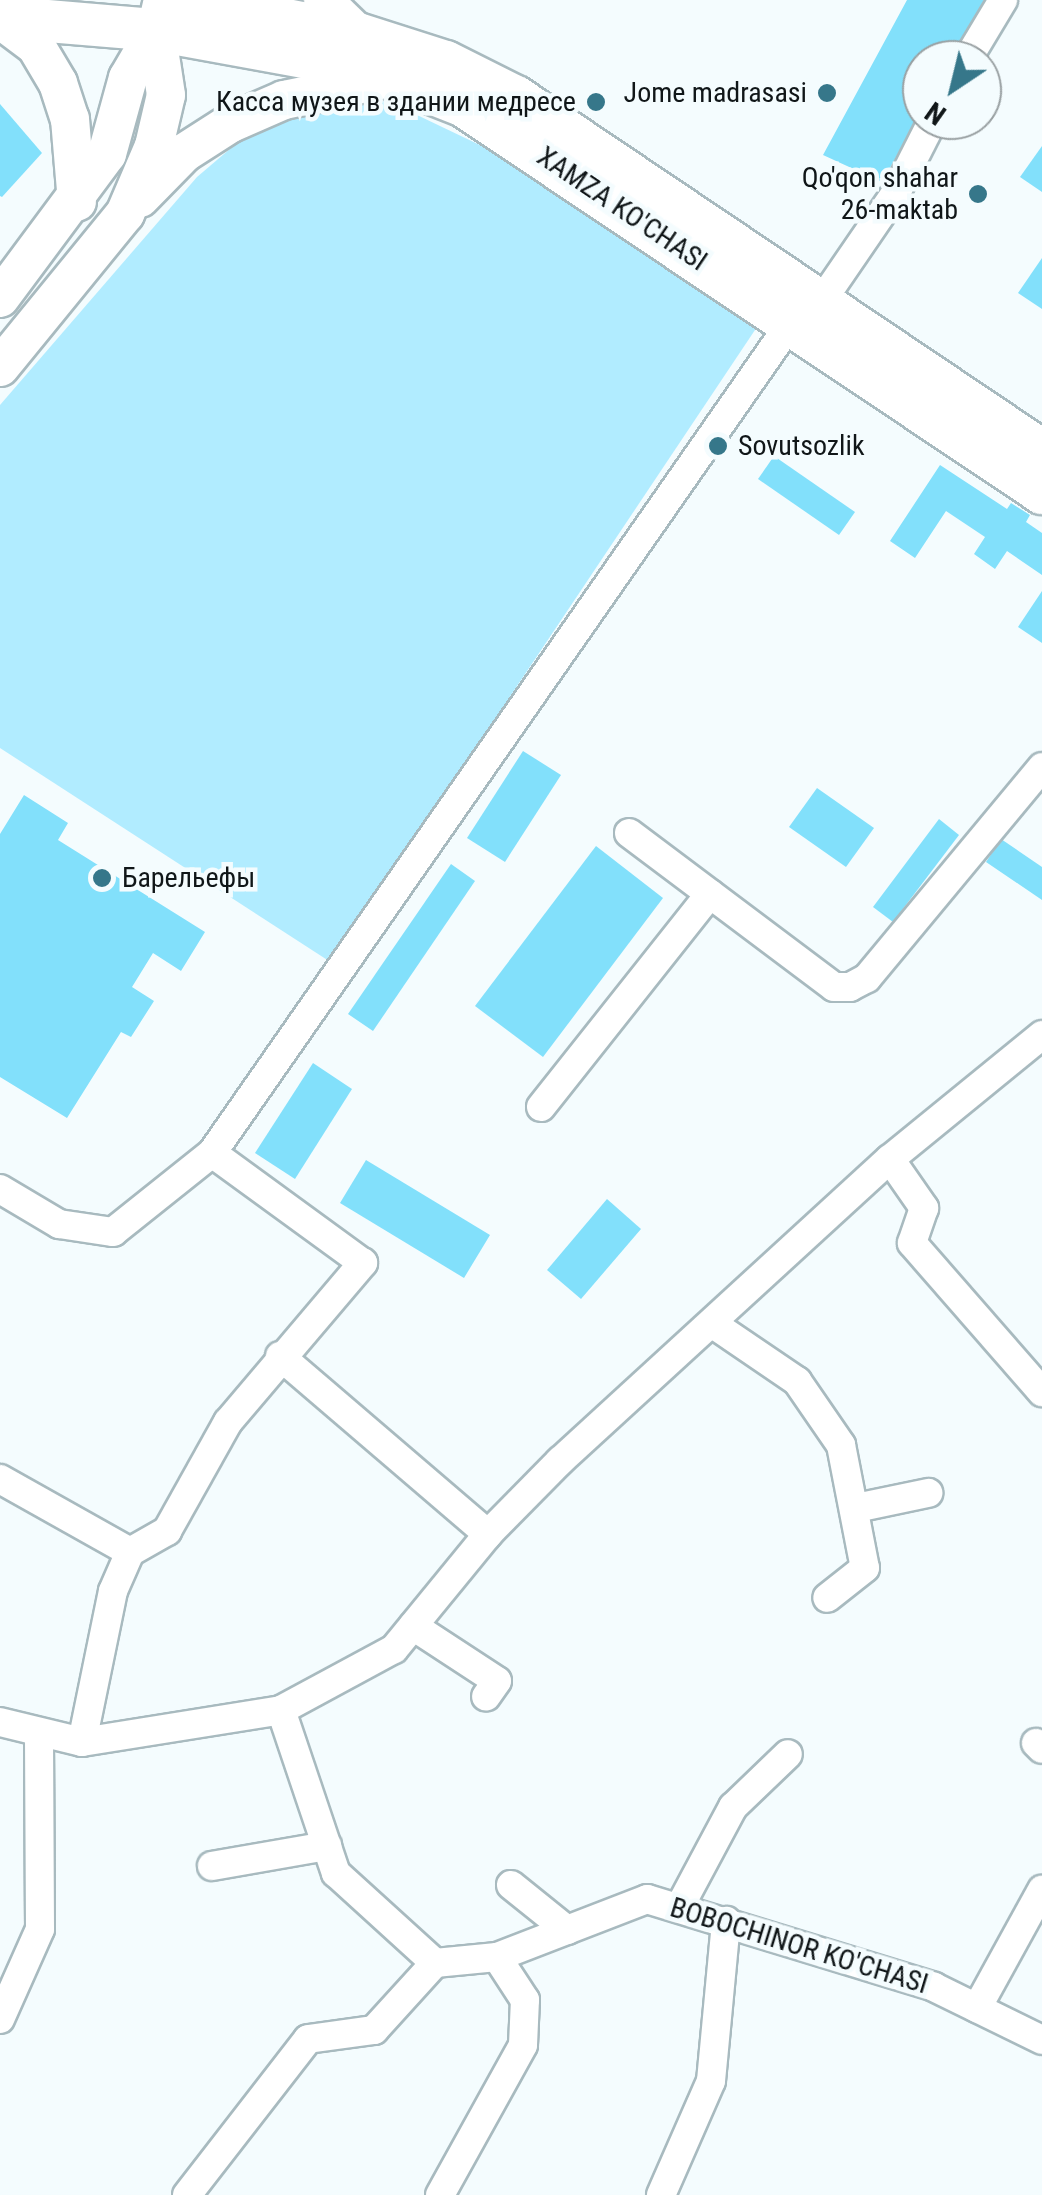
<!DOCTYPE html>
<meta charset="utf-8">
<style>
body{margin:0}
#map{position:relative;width:1042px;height:2195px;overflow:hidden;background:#f4fcfe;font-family:"Roboto Condensed",sans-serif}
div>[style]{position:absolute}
.green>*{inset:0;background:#b1ecff}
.building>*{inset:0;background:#82e0fb}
.roads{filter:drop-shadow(2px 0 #a8babf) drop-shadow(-2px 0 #a8babf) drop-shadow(0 2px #a8babf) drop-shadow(0 -2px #a8babf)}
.minor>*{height:28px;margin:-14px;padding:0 14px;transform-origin:14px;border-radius:14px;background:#fff}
.secondary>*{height:38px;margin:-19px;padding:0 19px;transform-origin:19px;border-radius:19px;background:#fff}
.primary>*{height:42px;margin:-21px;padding:0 21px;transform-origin:21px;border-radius:21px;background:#fff}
.dots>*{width:28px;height:28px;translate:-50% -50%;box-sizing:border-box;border:5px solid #f4fcfe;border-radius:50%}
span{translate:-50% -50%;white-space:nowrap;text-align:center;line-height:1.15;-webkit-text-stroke:9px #f4fcfe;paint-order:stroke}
.poi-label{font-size:28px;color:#101618}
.right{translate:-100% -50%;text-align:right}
.left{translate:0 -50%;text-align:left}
.street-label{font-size:28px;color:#101618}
.north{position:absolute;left:902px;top:40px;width:100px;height:100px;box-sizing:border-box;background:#f4fcfe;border:2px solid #99a0a2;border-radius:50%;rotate:215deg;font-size:28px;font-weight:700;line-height:40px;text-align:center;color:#101618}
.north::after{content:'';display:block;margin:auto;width:35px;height:45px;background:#36778a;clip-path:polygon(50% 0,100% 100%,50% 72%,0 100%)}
</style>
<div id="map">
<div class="green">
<div style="clip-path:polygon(353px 94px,394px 104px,484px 147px,759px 324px,332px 963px,0 748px,0 405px,197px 177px,257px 126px)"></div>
</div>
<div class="building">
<div style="clip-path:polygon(907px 0,984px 0,950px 60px,922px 60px,922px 111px,882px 182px,823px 155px)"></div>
<div style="clip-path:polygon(0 104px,42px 153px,2px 197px,0 196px)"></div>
<div style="clip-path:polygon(1042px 146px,1042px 192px,1020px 177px)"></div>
<div style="clip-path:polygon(1042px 258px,1042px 309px,1018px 293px)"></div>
<div style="clip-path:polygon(774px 456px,855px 512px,839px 535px,758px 479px)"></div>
<div style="clip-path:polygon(940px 465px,1007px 509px,1011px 503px,1030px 515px,1026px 522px,1042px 533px,1042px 575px,1007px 551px,995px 569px,974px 554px,985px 537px,946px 511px,915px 558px,890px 541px)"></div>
<div style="clip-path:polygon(1042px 591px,1042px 643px,1018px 627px)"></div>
<div style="clip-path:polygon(523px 751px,561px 775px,505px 862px,467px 838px)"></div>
<div style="clip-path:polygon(817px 788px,874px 828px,846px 867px,789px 827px)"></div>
<div style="clip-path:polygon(24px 795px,68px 823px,58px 840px,205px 932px,181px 971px,153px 953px,132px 987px,154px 1001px,131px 1037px,121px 1032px,67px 1118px,0 1077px,0 834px)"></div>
<div style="clip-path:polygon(939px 819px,959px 835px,893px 922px,873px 907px)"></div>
<div style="clip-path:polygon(1001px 839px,1042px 867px,1042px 900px,986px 862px)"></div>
<div style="clip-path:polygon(596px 846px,663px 898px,543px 1057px,475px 1006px)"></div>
<div style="clip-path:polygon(451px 864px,475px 881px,373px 1031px,348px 1014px)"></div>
<div style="clip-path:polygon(313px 1063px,352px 1089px,295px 1179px,255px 1153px)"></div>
<div style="clip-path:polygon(366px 1160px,490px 1235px,464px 1278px,340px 1203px)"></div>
<div style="clip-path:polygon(607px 1199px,641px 1229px,581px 1299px,547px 1270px)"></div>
</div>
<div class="roads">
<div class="minor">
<div style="left:967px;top:60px;width:70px;rotate:-59deg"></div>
<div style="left:629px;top:833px;width:256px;rotate:36.9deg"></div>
<div style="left:834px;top:987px;width:16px"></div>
<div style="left:850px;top:987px;width:19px;rotate:-28deg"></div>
<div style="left:867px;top:978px;width:274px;rotate:-50.3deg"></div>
<div style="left:541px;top:1107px;width:272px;rotate:-51.6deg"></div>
<div style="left:890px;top:1159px;width:60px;rotate:55.2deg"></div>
<div style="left:924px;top:1208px;width:37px;rotate:109deg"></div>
<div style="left:912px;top:1243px;width:198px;rotate:48.9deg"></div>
<div style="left:0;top:1189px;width:69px;rotate:30.7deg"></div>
<div style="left:59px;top:1224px;width:55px;rotate:8.4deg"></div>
<div style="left:113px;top:1232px;width:127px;rotate:-38.6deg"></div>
<div style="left:212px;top:1153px;width:1011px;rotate:-55.11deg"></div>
<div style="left:790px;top:324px;width:38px;rotate:-35deg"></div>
<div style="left:821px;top:302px;width:135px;rotate:-55.6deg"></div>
<div style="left:897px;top:191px;width:80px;rotate:-63.1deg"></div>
<div style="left:713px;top:1324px;width:102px;rotate:34.2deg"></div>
<div style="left:797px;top:1381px;width:78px;rotate:55.5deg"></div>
<div style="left:841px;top:1445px;width:125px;rotate:79deg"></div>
<div style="left:865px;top:1568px;width:48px;rotate:141.7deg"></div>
<div style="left:280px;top:1356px;width:274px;rotate:40.6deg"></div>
<div style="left:0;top:1479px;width:149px;rotate:29.3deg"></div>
<div style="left:856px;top:1508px;width:74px;rotate:-11.8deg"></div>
<div style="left:413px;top:1626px;width:100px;rotate:33.2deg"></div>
<div style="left:497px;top:1681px;width:19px;rotate:125deg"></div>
<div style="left:281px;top:1710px;width:172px;rotate:71.4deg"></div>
<div style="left:336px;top:1873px;width:134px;rotate:42.3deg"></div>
<div style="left:0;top:1722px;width:84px;rotate:13.7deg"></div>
<div style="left:82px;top:1742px;width:202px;rotate:-9.1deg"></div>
<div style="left:281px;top:1710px;width:128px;rotate:-28.4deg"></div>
<div style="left:394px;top:1649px;width:149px;rotate:-50.7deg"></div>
<div style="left:488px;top:1534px;width:103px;rotate:-45.4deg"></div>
<div style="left:560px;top:1461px;width:447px;rotate:-42.5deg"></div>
<div style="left:890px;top:1159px;width:196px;rotate:-39.2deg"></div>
<div style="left:82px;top:1742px;width:154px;rotate:-78.4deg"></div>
<div style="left:113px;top:1591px;width:43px;rotate:-66.4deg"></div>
<div style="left:130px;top:1552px;width:43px;rotate:-29.6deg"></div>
<div style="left:167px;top:1531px;width:125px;rotate:-60.8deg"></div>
<div style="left:228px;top:1422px;width:209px;rotate:-49.7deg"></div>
<div style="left:363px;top:1263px;width:187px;rotate:-143.9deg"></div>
<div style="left:1036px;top:1743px;width:8px;rotate:45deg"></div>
<div style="left:212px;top:1866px;width:117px;rotate:-9.9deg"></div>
<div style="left:511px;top:1885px;width:72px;rotate:38.8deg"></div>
<div style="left:679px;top:1908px;width:115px;rotate:-61.9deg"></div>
<div style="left:733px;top:1807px;width:76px;rotate:-43.9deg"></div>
<div style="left:977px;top:2008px;width:135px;rotate:-61.2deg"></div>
<div style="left:0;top:2019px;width:98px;rotate:-66deg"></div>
<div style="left:40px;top:1929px;width:194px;rotate:-90.3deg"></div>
<div style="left:187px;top:2195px;width:197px;rotate:-52.2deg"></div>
<div style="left:308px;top:2039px;width:67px;rotate:-7.8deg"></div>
<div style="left:374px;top:2030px;width:91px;rotate:-47.7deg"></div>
<div style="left:435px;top:1963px;width:62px;rotate:-5.5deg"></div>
<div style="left:497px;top:1957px;width:161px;rotate:-21.1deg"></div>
<div style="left:647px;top:1899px;width:300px;rotate:17deg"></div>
<div style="left:934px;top:1987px;width:120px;rotate:26.1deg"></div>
<div style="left:440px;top:2195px;width:171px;rotate:-61deg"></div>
<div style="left:523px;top:2045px;width:45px;rotate:-87.5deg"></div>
<div style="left:525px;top:2000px;width:51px;rotate:-123.1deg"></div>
<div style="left:661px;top:2195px;width:124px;rotate:-66.3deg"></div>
<div style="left:711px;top:2081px;width:161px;rotate:-84.6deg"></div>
</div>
<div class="secondary">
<div style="left:323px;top:0;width:49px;rotate:44.2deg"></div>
<div style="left:0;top:19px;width:45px;rotate:36.9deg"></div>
<div style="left:36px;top:46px;width:43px;rotate:59.3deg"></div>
<div style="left:58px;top:83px;width:38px;rotate:72deg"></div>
<div style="left:70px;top:119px;width:83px;rotate:85.2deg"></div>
<div style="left:140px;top:198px;width:63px;rotate:-45.6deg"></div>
<div style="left:184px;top:153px;width:56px;rotate:-32.6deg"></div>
<div style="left:231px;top:123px;width:58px;rotate:-23.5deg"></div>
<div style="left:284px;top:100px;width:103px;rotate:-11.7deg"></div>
<div style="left:0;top:298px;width:179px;rotate:-53.4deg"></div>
<div style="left:107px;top:154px;width:79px;rotate:-74.6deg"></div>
<div style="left:128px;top:78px;width:56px;rotate:-59.7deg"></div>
<div style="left:156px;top:30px;width:31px;rotate:-77deg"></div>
<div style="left:0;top:367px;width:198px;rotate:-50.8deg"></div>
<div style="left:125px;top:214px;width:74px;rotate:-66.9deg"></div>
<div style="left:154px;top:146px;width:52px;rotate:-76.8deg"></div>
<div style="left:166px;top:95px;width:66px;rotate:-98.7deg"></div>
</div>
<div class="primary">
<div style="left:186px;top:0;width:175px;rotate:11.2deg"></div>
<div style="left:358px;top:34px;width:92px;rotate:17.7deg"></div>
<div style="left:446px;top:62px;width:78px;rotate:26.6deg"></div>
<div style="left:516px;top:97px;width:634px;rotate:33.94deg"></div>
<div style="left:0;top:17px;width:157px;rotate:4.8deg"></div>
<div style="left:156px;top:30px;width:166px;rotate:10.4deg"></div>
<div style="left:319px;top:60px;width:76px;rotate:13.7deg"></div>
<div style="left:393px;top:78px;width:76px;rotate:21.5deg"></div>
<div style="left:464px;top:106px;width:696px;rotate:33.8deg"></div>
</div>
</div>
<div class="dots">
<div style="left:827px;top:93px;background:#36778a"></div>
<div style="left:596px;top:102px;background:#36778a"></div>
<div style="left:978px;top:194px;background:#36778a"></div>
<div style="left:718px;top:446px;background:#36778a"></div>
<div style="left:102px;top:878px;background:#36778a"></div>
</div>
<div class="poi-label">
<span class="right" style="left:807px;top:93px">Jome madrasasi</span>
<span class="right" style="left:576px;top:102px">Касса музея в здании медресе</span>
<span class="right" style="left:958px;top:194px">Qo'qon shahar<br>26-maktab</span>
<span class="left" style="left:738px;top:446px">Sovutsozlik</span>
<span class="left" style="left:122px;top:878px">Барельефы</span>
</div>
<div class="street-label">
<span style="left:622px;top:209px;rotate:34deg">XAMZA KO'CHASI</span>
<span style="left:799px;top:1946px;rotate:17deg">BOBOCHINOR KO'CHASI</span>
</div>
<div class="north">N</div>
</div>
